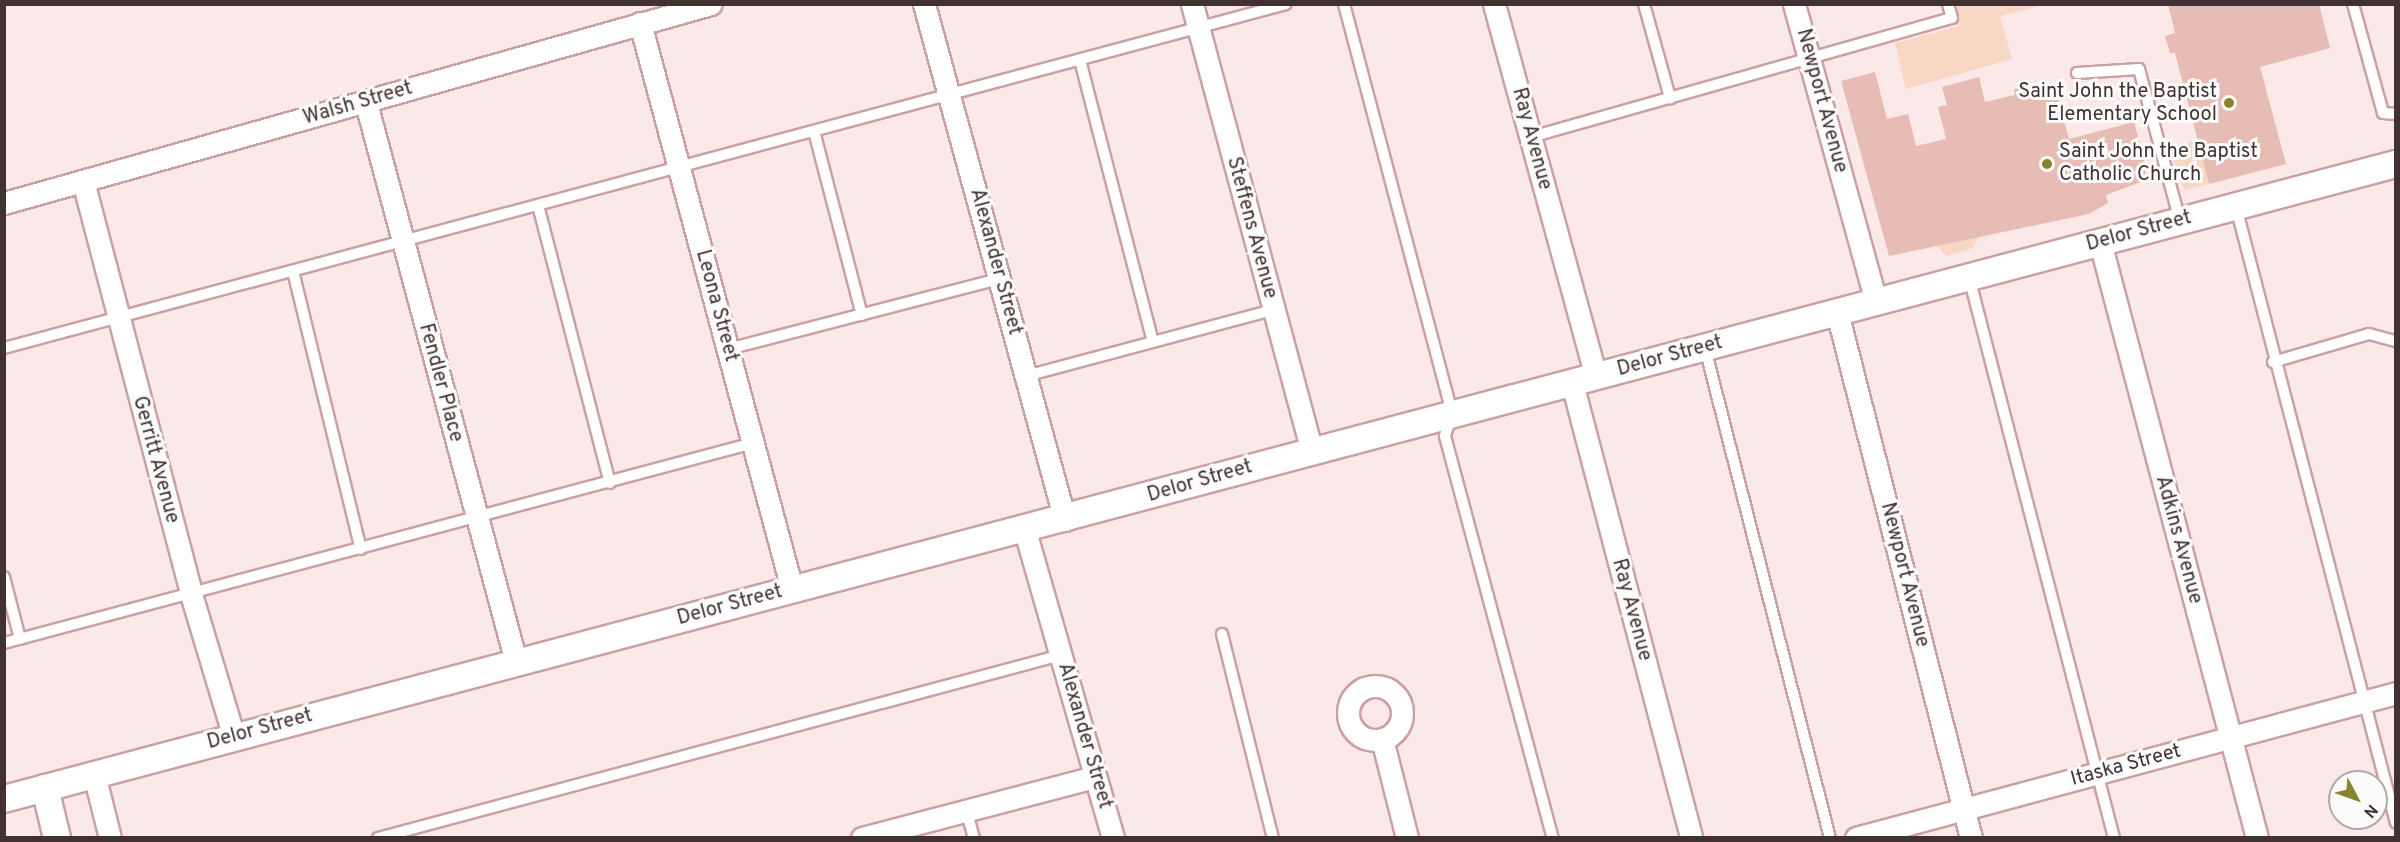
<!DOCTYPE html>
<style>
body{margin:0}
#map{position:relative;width:2400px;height:842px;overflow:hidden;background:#fbe9ea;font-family:Overpass,sans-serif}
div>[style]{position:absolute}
.green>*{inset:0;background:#f9d7c5}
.building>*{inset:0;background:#e6bcb4}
.roads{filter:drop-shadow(2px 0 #caa0a4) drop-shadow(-2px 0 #caa0a4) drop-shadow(0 2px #caa0a4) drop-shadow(0 -2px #caa0a4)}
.service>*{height:10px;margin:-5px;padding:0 5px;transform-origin:5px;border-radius:5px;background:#fff}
.minor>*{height:21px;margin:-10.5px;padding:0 10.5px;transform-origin:10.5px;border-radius:10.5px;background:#fff}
.minor>.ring{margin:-10.5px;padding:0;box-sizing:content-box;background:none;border:21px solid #fff;border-radius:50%}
.tertiary>*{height:26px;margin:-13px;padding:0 13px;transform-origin:13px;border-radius:13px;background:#fff}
.dots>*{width:16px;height:16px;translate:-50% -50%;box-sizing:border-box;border:3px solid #fbfbfb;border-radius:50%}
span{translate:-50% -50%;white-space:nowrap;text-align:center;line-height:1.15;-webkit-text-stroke:6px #fbfbfb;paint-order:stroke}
.poi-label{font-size:20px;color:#423133}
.right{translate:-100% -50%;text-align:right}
.left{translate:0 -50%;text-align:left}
.street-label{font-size:20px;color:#423133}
.frame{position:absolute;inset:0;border:6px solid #423133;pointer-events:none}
.north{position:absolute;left:2328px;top:770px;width:60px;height:60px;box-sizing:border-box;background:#fbfbfb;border:2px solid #b1aaab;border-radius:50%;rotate:131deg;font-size:16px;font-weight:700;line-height:24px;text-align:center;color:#423133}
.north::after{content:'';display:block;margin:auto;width:21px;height:27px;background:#86852e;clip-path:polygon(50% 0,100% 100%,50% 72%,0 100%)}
</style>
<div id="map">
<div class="green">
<div style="clip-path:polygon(1954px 5px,2045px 5px,2000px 16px,2012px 59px,1906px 89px,1895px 43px,1959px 26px)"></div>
<div style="clip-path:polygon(2197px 139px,2209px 184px,2184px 190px,2170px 151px)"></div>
<div style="clip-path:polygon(1980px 234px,1973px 248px,1947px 256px,1936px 246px)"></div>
</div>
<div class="building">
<div style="clip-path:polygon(2168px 4px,2319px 4px,2330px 48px,2260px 67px,2286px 164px,2209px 184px,2175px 53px,2170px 53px,2165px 36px,2175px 33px)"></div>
<div style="clip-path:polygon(1875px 72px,1887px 119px,1908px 114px,1916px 146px,1946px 139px,1938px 107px,1947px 105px,1942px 87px,1979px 77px,1985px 102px,2015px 95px,2014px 89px,2054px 84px,2069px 139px,2134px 122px,2149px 179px,2106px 195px,2108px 203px,2089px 214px,1889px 256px,1841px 81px)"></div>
</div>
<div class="roads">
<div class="service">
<div style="left:1344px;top:4px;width:424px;rotate:75.2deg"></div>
<div style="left:1452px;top:414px;width:23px;rotate:108deg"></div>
<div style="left:1445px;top:436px;width:416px;rotate:75deg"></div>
<div style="left:1644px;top:4px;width:98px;rotate:74.5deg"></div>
<div style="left:2353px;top:4px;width:113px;rotate:74.6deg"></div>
<div style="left:2383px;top:113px;width:13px;rotate:4deg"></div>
<div style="left:1080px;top:60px;width:291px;rotate:75.5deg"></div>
<div style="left:2077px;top:73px;width:62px;rotate:-3.7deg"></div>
<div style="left:2139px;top:69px;width:157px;rotate:74.9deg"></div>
<div style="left:814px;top:131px;width:190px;rotate:75.4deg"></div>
<div style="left:1531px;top:137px;width:437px;rotate:-15.8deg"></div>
<div style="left:1952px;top:18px;width:15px;rotate:-106deg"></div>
<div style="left:538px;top:205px;width:287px;rotate:75.5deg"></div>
<div style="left:2236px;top:207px;width:636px;rotate:75.44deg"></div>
<div style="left:293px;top:271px;width:286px;rotate:76.3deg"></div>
<div style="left:1969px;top:277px;width:579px;rotate:75.51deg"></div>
<div style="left:4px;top:348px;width:1327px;rotate:-15.02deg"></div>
<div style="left:1705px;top:348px;width:506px;rotate:75.69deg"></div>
<div style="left:728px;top:349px;width:280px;rotate:-14.5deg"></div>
<div style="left:2273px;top:362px;width:100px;rotate:-16.3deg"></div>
<div style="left:2369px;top:334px;width:28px;rotate:15deg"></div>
<div style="left:1026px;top:376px;width:255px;rotate:-15deg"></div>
<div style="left:4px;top:577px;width:64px;rotate:75.5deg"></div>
<div style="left:1222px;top:634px;width:210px;rotate:76deg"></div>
<div style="left:4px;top:643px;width:775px;rotate:-14.95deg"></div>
<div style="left:966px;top:810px;width:29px;rotate:74deg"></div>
<div style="left:378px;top:838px;width:707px;rotate:-15deg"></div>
</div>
<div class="minor">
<div style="left:924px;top:4px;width:535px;rotate:74.72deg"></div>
<div style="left:1192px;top:4px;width:463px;rotate:75deg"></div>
<div style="left:1494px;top:4px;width:387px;rotate:74.7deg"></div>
<div style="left:1794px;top:4px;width:308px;rotate:74.6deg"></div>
<div style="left:640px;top:23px;width:586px;rotate:74.97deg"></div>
<div style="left:366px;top:103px;width:579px;rotate:74.98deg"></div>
<div style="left:83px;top:181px;width:427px;rotate:75.3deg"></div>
<div style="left:191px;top:594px;width:149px;rotate:73.3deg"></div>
<div style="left:4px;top:203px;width:734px;rotate:-15.72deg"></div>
<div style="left:2100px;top:242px;width:616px;rotate:75.24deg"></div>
<div style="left:1837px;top:312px;width:543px;rotate:75.71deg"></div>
<div style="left:1572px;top:383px;width:470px;rotate:75.3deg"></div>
<div style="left:1025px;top:531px;width:319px;rotate:74deg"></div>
<div class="ring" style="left:1348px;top:686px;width:33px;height:33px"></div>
<div style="left:1382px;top:739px;width:102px;rotate:75.8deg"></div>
<div style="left:94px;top:774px;width:66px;rotate:76deg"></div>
<div style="left:862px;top:838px;width:240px;rotate:-14.7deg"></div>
<div style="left:1856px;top:838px;width:559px;rotate:-15.03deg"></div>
</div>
<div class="tertiary">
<div style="left:45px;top:788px;width:51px;rotate:76.5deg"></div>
<div style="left:4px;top:799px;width:2475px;rotate:-14.87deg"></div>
</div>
</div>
<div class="dots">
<div style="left:2229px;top:103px;background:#86852e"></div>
<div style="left:2047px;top:164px;background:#86852e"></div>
</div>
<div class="poi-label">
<span class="right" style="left:2217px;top:104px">Saint John the Baptist<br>Elementary School</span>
<span class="left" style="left:2059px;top:164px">Saint John the Baptist<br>Catholic Church</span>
</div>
<div class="street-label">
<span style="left:1821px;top:101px;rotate:75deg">Newport Avenue</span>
<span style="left:358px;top:104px;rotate:-16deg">Walsh Street</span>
<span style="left:1531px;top:139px;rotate:75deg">Ray Avenue</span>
<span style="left:1251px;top:228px;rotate:75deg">Steffens Avenue</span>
<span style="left:2139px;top:232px;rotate:-15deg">Delor Street</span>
<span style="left:995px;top:262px;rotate:75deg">Alexander Street</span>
<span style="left:716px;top:306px;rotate:75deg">Leona Street</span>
<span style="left:1670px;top:357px;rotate:-15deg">Delor Street</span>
<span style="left:440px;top:383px;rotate:75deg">Fendler Place</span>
<span style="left:155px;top:460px;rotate:75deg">Gerritt Avenue</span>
<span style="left:1200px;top:482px;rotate:-16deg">Delor Street</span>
<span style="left:2178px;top:540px;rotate:75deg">Adkins Avenue</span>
<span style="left:1904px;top:575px;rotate:76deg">Newport Avenue</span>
<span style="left:730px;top:606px;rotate:-15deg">Delor Street</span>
<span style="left:1631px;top:610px;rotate:75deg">Ray Avenue</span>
<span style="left:260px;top:730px;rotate:-15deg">Delor Street</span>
<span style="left:1084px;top:736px;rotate:74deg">Alexander Street</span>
<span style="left:2126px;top:766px;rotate:-15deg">Itaska Street</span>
</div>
<div class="frame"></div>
<div class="north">N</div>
</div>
